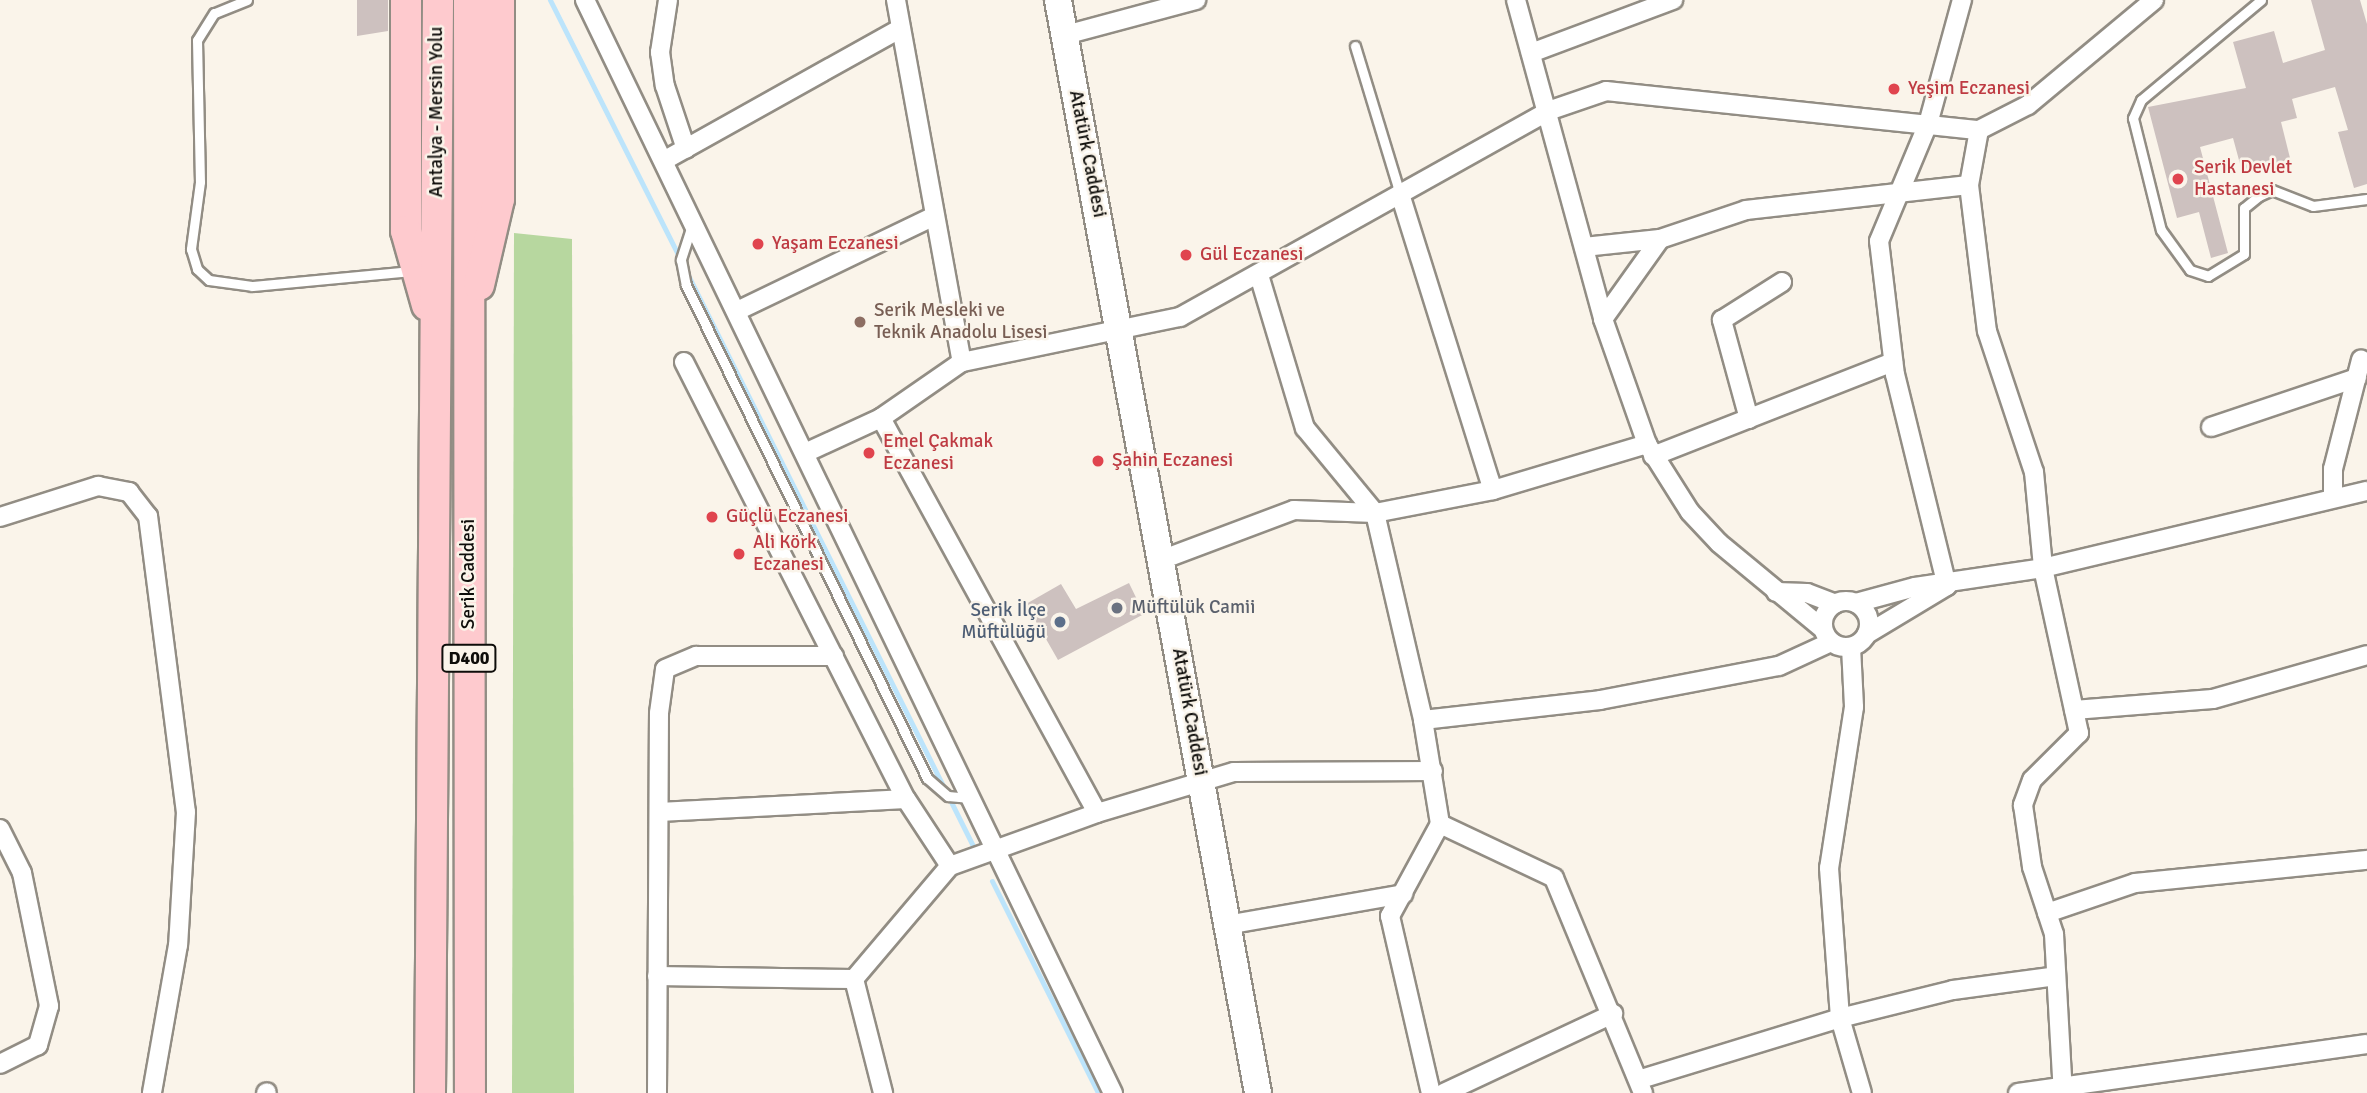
<!DOCTYPE html>
<meta charset="utf-8">
<style>
body{margin:0}
#map{position:relative;width:2367px;height:1093px;overflow:hidden;background:#faf4ea;font-family:Signika,sans-serif}
div>[style]{position:absolute}
.green>*{inset:0;background:#b7d79f}
.stream>*{height:5px;margin:-2.5px;padding:0 2.5px;transform-origin:2.5px;border-radius:2.5px;background:#bce4fb}
.building>*{inset:0;background:#cdc1bf}
.roads{filter:drop-shadow(2px 0 #928d84) drop-shadow(-2px 0 #928d84) drop-shadow(0 2px #928d84) drop-shadow(0 -2px #928d84)}
.service>*{height:9px;margin:-4.5px;padding:0 4.5px;transform-origin:4.5px;border-radius:4.5px;background:#fff}
.minor>*{height:18px;margin:-9px;padding:0 9px;transform-origin:9px;border-radius:9px;background:#fff}
.minor>.ring{margin:-9px;padding:0;box-sizing:content-box;background:none;border:18px solid #fff;border-radius:50%}
.secondary>*{height:26px;margin:-13px;padding:0 13px;transform-origin:13px;border-radius:13px;background:#fff}
.trunk>*{height:30px;margin:-15px;padding:0 15px;transform-origin:15px;border-radius:15px;background:#fecace}
.dots>*{width:19px;height:19px;translate:-50% -50%;box-sizing:border-box;border:4px solid #faf4ea;border-radius:50%}
span{translate:-50% -50%;white-space:nowrap;text-align:center;line-height:1.15;-webkit-text-stroke:5px #faf4ea;paint-order:stroke}
.shield-label span{padding:2px 5px;background:#faf4ea;border:2px solid;border-radius:5px;-webkit-text-stroke-width:0}
.shield-label{font-size:18px;color:#0e0d0a;font-weight:700}
.health-label{font-size:19px;color:#be3a42}
.left{translate:0 -50%;text-align:left}
.street-label{font-size:19px;color:#0e0d0a}
.education-label{font-size:19px;color:#785e54}
.worship-label{font-size:19px;color:#5b616d}
.service-label{font-size:19px;color:#4e5e75}
.right{translate:-100% -50%;text-align:right}
</style>
<div id="map">
<div class="green">
<div style="clip-path:polygon(514px 233px,572px 239px,574px 1093px,512px 1093px)"></div>
</div>
<div class="stream">
<div style="left:550px;top:0;width:292px;rotate:63.3deg"></div>
<div style="left:687px;top:273px;width:647px;rotate:63.47deg"></div>
<div style="left:992px;top:881px;width:237px;rotate:63.4deg"></div>
</div>
<div class="building">
<div style="clip-path:polygon(357px 0,388px 0,388px 31px,357px 36px)"></div>
<div style="clip-path:polygon(2311px 0,2360px 0,2367px 24px,2367px 184px,2354px 188px,2338px 132px,2348px 130px,2335px 87px,2292px 99px,2297px 118px,2281px 122px,2291px 162px,2243px 175px,2233px 138px,2200px 147px,2228px 253px,2211px 258px,2199px 212px,2177px 218px,2148px 107px,2246px 88px,2233px 42px,2274px 31px,2283px 63px,2325px 50px)"></div>
<div style="clip-path:polygon(1129px 583px,1144px 614px,1058px 660px,1026px 604px,1061px 584px,1076px 609px)"></div>
</div>
<div class="roads">
<div class="service">
<div style="left:247px;top:0;width:35px;rotate:158deg"></div>
<div style="left:214px;top:13px;width:32px;rotate:122deg"></div>
<div style="left:197px;top:40px;width:142px;rotate:88.8deg"></div>
<div style="left:200px;top:182px;width:68px;rotate:97.7deg"></div>
<div style="left:191px;top:249px;width:21px;rotate:73deg"></div>
<div style="left:197px;top:269px;width:16px;rotate:43deg"></div>
<div style="left:209px;top:280px;width:43px;rotate:7.9deg"></div>
<div style="left:252px;top:286px;width:161px;rotate:-5.4deg"></div>
<div style="left:2261px;top:0;width:156px;rotate:140.2deg"></div>
<div style="left:2141px;top:100px;width:20px;rotate:114deg"></div>
<div style="left:2133px;top:118px;width:115px;rotate:76deg"></div>
<div style="left:2161px;top:230px;width:49px;rotate:54.1deg"></div>
<div style="left:2190px;top:270px;width:19px;rotate:18deg"></div>
<div style="left:2208px;top:276px;width:42px;rotate:-31.4deg"></div>
<div style="left:2244px;top:254px;width:46px;rotate:-90deg"></div>
<div style="left:2244px;top:208px;width:19px;rotate:-39deg"></div>
<div style="left:2259px;top:196px;width:14px;rotate:-25deg"></div>
<div style="left:2272px;top:190px;width:44px;rotate:21.3deg"></div>
<div style="left:2313px;top:206px;width:54px;rotate:-7.4deg"></div>
<div style="left:1355px;top:46px;width:155px;rotate:73.1deg"></div>
<div style="left:693px;top:222px;width:40px;rotate:108deg"></div>
<div style="left:681px;top:260px;width:25px;rotate:79deg"></div>
<div style="left:686px;top:285px;width:549px;rotate:63.95deg"></div>
<div style="left:927px;top:778px;width:28px;rotate:41deg"></div>
<div style="left:948px;top:796px;width:22px;rotate:5deg"></div>
</div>
<div class="minor">
<div style="left:585px;top:0;width:1214px;rotate:64.22deg"></div>
<div style="left:668px;top:0;width:53px;rotate:98.7deg"></div>
<div style="left:660px;top:52px;width:34px;rotate:82deg"></div>
<div style="left:665px;top:86px;width:66px;rotate:71.6deg"></div>
<div style="left:896px;top:0;width:368px;rotate:79.7deg"></div>
<div style="left:1516px;top:0;width:331px;rotate:74.7deg"></div>
<div style="left:1603px;top:319px;width:133px;rotate:70.6deg"></div>
<div style="left:1647px;top:444px;width:80px;rotate:57.7deg"></div>
<div style="left:1690px;top:512px;width:42px;rotate:46.9deg"></div>
<div style="left:1719px;top:543px;width:135px;rotate:39.6deg"></div>
<div style="left:1065px;top:35px;width:136px;rotate:-15deg"></div>
<div style="left:1531px;top:53px;width:152px;rotate:-20.5deg"></div>
<div style="left:1979px;top:130px;width:56px;rotate:100.3deg"></div>
<div style="left:1969px;top:185px;width:147px;rotate:83deg"></div>
<div style="left:1987px;top:331px;width:149px;rotate:71.6deg"></div>
<div style="left:2034px;top:472px;width:96px;rotate:84.6deg"></div>
<div style="left:2043px;top:568px;width:169px;rotate:77.7deg"></div>
<div style="left:2079px;top:733px;width:66px;rotate:135deg"></div>
<div style="left:2032px;top:780px;width:27px;rotate:110deg"></div>
<div style="left:2023px;top:805px;width:63px;rotate:81.7deg"></div>
<div style="left:2032px;top:867px;width:71px;rotate:71.8deg"></div>
<div style="left:2054px;top:934px;width:159px;rotate:86.8deg"></div>
<div style="left:665px;top:160px;width:270px;rotate:-29.2deg"></div>
<div style="left:1400px;top:194px;width:310px;rotate:72.6deg"></div>
<div style="left:1584px;top:247px;width:76px;rotate:-6deg"></div>
<div style="left:1660px;top:239px;width:91px;rotate:-18.6deg"></div>
<div style="left:1746px;top:210px;width:224px;rotate:-6.4deg"></div>
<div style="left:1259px;top:275px;width:160px;rotate:73.3deg"></div>
<div style="left:1305px;top:428px;width:110px;rotate:50.5deg"></div>
<div style="left:1375px;top:513px;width:212px;rotate:76.9deg"></div>
<div style="left:1423px;top:720px;width:105px;rotate:80.7deg"></div>
<div style="left:1440px;top:824px;width:105px;rotate:118.5deg"></div>
<div style="left:1390px;top:916px;width:182px;rotate:77deg"></div>
<div style="left:737px;top:311px;width:216px;rotate:-25.7deg"></div>
<div style="left:1603px;top:319px;width:98px;rotate:-54.5deg"></div>
<div style="left:684px;top:362px;width:490px;rotate:63.1deg"></div>
<div style="left:906px;top:799px;width:80px;rotate:56.7deg"></div>
<div style="left:881px;top:418px;width:450px;rotate:61.3deg"></div>
<div style="left:1749px;top:419px;width:103px;rotate:-105.3deg"></div>
<div style="left:1722px;top:320px;width:71px;rotate:-32.3deg"></div>
<div style="left:2211px;top:427px;width:154px;rotate:-18.6deg"></div>
<div style="left:805px;top:453px;width:84px;rotate:-24.7deg"></div>
<div style="left:881px;top:418px;width:98px;rotate:-34.7deg"></div>
<div style="left:962px;top:362px;width:223px;rotate:-11.7deg"></div>
<div style="left:1180px;top:317px;width:422px;rotate:-29.2deg"></div>
<div style="left:1548px;top:111px;width:61px;rotate:-19deg"></div>
<div style="left:1606px;top:91px;width:375px;rotate:6deg"></div>
<div style="left:1979px;top:130px;width:55px;rotate:-27deg"></div>
<div style="left:2028px;top:105px;width:164px;rotate:-39.8deg"></div>
<div style="left:1653px;top:456px;width:258px;rotate:-21.4deg"></div>
<div style="left:2333px;top:497px;width:28px;rotate:-90deg"></div>
<div style="left:2333px;top:469px;width:113px;rotate:-75.6deg"></div>
<div style="left:0;top:517px;width:103px;rotate:-17.6deg"></div>
<div style="left:98px;top:486px;width:32px;rotate:11deg"></div>
<div style="left:129px;top:492px;width:31px;rotate:52deg"></div>
<div style="left:148px;top:516px;width:298px;rotate:82.7deg"></div>
<div style="left:186px;top:812px;width:133px;rotate:93.4deg"></div>
<div style="left:178px;top:945px;width:150px;rotate:100deg"></div>
<div style="left:1161px;top:560px;width:142px;rotate:-20.6deg"></div>
<div style="left:1294px;top:510px;width:81px;rotate:2.1deg"></div>
<div style="left:1375px;top:513px;width:120px;rotate:-11deg"></div>
<div style="left:1493px;top:490px;width:161px;rotate:-16.6deg"></div>
<div style="left:1947px;top:586px;width:217px;rotate:-103.8deg"></div>
<div style="left:1895px;top:375px;width:135px;rotate:-96.8deg"></div>
<div style="left:1879px;top:241px;width:127px;rotate:-67.3deg"></div>
<div style="left:1928px;top:124px;width:129px;rotate:-74.7deg"></div>
<div style="left:1776px;top:592px;width:31px;rotate:2deg"></div>
<div style="left:1807px;top:593px;width:30px;rotate:21deg"></div>
<div class="ring" style="left:1823px;top:601px;width:28px;height:28px"></div>
<div style="left:1856px;top:603px;width:61px;rotate:-15.2deg"></div>
<div style="left:1915px;top:587px;width:129px;rotate:-8.4deg"></div>
<div style="left:2043px;top:568px;width:333px;rotate:-13.4deg"></div>
<div style="left:1867px;top:634px;width:93px;rotate:-31deg"></div>
<div style="left:1851px;top:647px;width:60px;rotate:87.1deg"></div>
<div style="left:1854px;top:707px;width:163px;rotate:98.8deg"></div>
<div style="left:1829px;top:868px;width:150px;rotate:85.8deg"></div>
<div style="left:1840px;top:1018px;width:78px;rotate:73.7deg"></div>
<div style="left:2074px;top:710px;width:139px;rotate:-4.5deg"></div>
<div style="left:2213px;top:699px;width:160px;rotate:-15.9deg"></div>
<div style="left:1423px;top:720px;width:178px;rotate:-6.4deg"></div>
<div style="left:1600px;top:700px;width:182px;rotate:-10.8deg"></div>
<div style="left:1779px;top:666px;width:57px;rotate:-24.8deg"></div>
<div style="left:659px;top:812px;width:247px;rotate:-3deg"></div>
<div style="left:1440px;top:824px;width:126px;rotate:25.3deg"></div>
<div style="left:1554px;top:878px;width:233px;rotate:67.5deg"></div>
<div style="left:0;top:829px;width:49px;rotate:63.4deg"></div>
<div style="left:22px;top:873px;width:136px;rotate:78.5deg"></div>
<div style="left:49px;top:1006px;width:41px;rotate:105.8deg"></div>
<div style="left:38px;top:1045px;width:42px;rotate:153.4deg"></div>
<div style="left:2047px;top:913px;width:93px;rotate:-18.8deg"></div>
<div style="left:2135px;top:883px;width:233px;rotate:-5.7deg"></div>
<div style="left:1226px;top:925px;width:180px;rotate:-9.9deg"></div>
<div style="left:657px;top:976px;width:197px;rotate:0.9deg"></div>
<div style="left:854px;top:979px;width:148px;rotate:-49.7deg"></div>
<div style="left:950px;top:866px;width:156px;rotate:-19.8deg"></div>
<div style="left:1097px;top:813px;width:143px;rotate:-16.7deg"></div>
<div style="left:1234px;top:772px;width:199px;rotate:-0.3deg"></div>
<div style="left:854px;top:979px;width:118px;rotate:75.7deg"></div>
<div style="left:1641px;top:1079px;width:208px;rotate:-17deg"></div>
<div style="left:1840px;top:1018px;width:116px;rotate:-13.9deg"></div>
<div style="left:1953px;top:990px;width:104px;rotate:-7.7deg"></div>
<div style="left:266px;top:1093px;width:1px;rotate:-45deg"></div>
<div style="left:657px;top:1093px;width:380px;rotate:-89.7deg"></div>
<div style="left:659px;top:713px;width:44px;rotate:-82.2deg"></div>
<div style="left:665px;top:669px;width:34px;rotate:-23deg"></div>
<div style="left:696px;top:656px;width:138px"></div>
<div style="left:1444px;top:1093px;width:187px;rotate:-25.1deg"></div>
<div style="left:2018px;top:1093px;width:352px;rotate:-8deg"></div>
</div>
<div class="secondary">
<div style="left:1058px;top:0;width:1111px;rotate:79.63deg"></div>
</div>
<div class="trunk">
<div style="left:406px;top:0;width:231px;rotate:90deg"></div>
<div style="left:406px;top:231px;width:77px;rotate:74.2deg"></div>
<div style="left:469px;top:0;width:1093px;rotate:89.95deg"></div>
<div style="left:479px;top:285px;width:88px;rotate:-76.9deg"></div>
<div style="left:499px;top:199px;width:199px;rotate:-90deg"></div>
<div style="left:430px;top:1093px;width:1093px;rotate:-89.58deg"></div>
</div>
</div>
<div class="dots">
<div style="left:1894px;top:89px;background:#e0444e"></div>
<div style="left:2178px;top:179px;background:#e0444e"></div>
<div style="left:758px;top:244px;background:#e0444e"></div>
<div style="left:1186px;top:255px;background:#e0444e"></div>
<div style="left:860px;top:322px;background:#8d6e63"></div>
<div style="left:869px;top:453px;background:#e0444e"></div>
<div style="left:1098px;top:461px;background:#e0444e"></div>
<div style="left:712px;top:517px;background:#e0444e"></div>
<div style="left:739px;top:554px;background:#e0444e"></div>
<div style="left:1117px;top:608px;background:#6b7280"></div>
<div style="left:1060px;top:622px;background:#5c6f8a"></div>
</div>
<div class="shield-label">
<span style="left:469px;top:658px">D400</span>
</div>
<div class="health-label">
<span class="left" style="left:1908px;top:89px">Yeşim Eczanesi</span>
<span class="left" style="left:2194px;top:179px">Serik Devlet<br>Hastanesi</span>
<span class="left" style="left:772px;top:244px">Yaşam Eczanesi</span>
<span class="left" style="left:1200px;top:255px">Gül Eczanesi</span>
<span class="left" style="left:883px;top:453px">Emel Çakmak<br>Eczanesi</span>
<span class="left" style="left:1112px;top:461px">Şahin Eczanesi</span>
<span class="left" style="left:726px;top:517px">Güçlü Eczanesi</span>
<span class="left" style="left:753px;top:554px">Ali Körk<br>Eczanesi</span>
</div>
<div class="street-label">
<span style="left:437px;top:112px;rotate:-90deg">Antalya - Mersin Yolu</span>
<span style="left:1087px;top:154px;rotate:79deg">Atatürk Caddesi</span>
<span style="left:469px;top:574px;rotate:-90deg">Serik Caddesi</span>
<span style="left:1189px;top:712px;rotate:80deg">Atatürk Caddesi</span>
</div>
<div class="education-label">
<span class="left" style="left:874px;top:322px">Serik Mesleki ve<br>Teknik Anadolu Lisesi</span>
</div>
<div class="worship-label">
<span class="left" style="left:1131px;top:608px">Müftülük Camii</span>
</div>
<div class="service-label">
<span class="right" style="left:1046px;top:622px">Serik İlçe<br>Müftülüğü</span>
</div>
</div>
